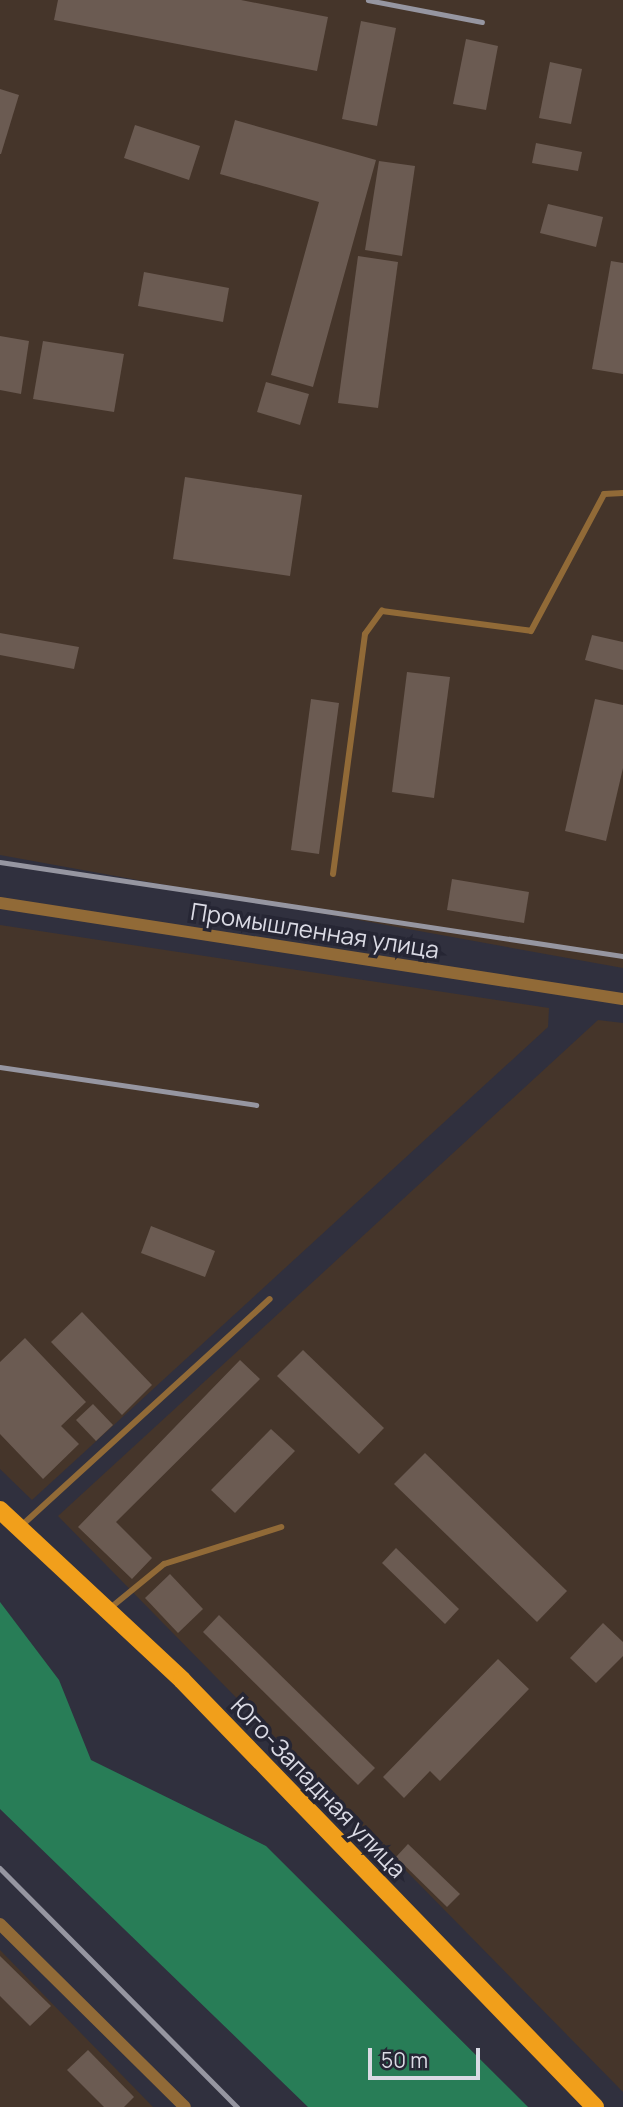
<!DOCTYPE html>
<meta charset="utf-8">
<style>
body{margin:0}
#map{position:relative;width:623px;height:2107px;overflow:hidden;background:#30303e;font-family:Manrope,sans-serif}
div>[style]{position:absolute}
.industrial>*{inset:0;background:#45352a}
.forest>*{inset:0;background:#287d57}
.building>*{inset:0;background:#6b5b52}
.service>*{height:6px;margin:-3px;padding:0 3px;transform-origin:3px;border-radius:3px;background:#916a37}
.minor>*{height:12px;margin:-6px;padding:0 6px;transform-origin:6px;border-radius:6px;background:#916a37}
.primary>*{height:18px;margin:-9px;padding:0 9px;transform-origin:9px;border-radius:9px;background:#f19f1b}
.rail>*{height:4.5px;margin:-2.25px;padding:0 2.25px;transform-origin:2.25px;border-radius:2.25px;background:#9696a1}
span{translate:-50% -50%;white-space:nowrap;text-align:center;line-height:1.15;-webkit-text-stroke:7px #262634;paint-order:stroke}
.street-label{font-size:24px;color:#dadae4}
.scale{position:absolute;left:368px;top:2048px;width:112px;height:32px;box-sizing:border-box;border:4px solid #dadae4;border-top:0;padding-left:9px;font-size:21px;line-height:24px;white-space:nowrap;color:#dadae4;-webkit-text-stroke:5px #262634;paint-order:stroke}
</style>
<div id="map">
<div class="industrial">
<div style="clip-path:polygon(0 0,623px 0,623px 968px,0 855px)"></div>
<div style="clip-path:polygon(0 925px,549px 1008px,548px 1027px,32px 1500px,0 1469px)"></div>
<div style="clip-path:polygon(598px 1020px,623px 1023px,623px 2092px,58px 1516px)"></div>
<div style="clip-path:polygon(0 1950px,153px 2107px,0 2107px)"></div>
</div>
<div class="forest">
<div style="clip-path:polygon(0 1602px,59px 1680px,91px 1760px,266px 1846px,528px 2107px,308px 2107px,0 1809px)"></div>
</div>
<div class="building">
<div style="clip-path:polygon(58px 0,241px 0,328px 17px,317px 71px,54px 20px)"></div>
<div style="clip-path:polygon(361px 21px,396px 28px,377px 126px,342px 119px)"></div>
<div style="clip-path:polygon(466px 39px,498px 46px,486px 110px,453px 104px)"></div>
<div style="clip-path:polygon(550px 62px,582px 69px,571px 124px,539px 118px)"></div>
<div style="clip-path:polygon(0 89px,19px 95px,1px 154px,0 154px)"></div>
<div style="clip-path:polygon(235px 120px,376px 160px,313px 387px,271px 375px,319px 202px,220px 174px)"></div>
<div style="clip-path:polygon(135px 125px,200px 146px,189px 180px,124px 158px)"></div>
<div style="clip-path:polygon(536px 143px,582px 152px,578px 171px,532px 163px)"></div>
<div style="clip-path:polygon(379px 161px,415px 166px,402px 256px,365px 250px)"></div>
<div style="clip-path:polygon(548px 204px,603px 217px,596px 247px,540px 233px)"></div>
<div style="clip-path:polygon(358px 256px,398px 262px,378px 408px,338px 403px)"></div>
<div style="clip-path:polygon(611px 261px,623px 263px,623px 374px,592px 369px)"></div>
<div style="clip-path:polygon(144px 272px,229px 288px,223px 322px,138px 306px)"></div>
<div style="clip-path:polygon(0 336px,29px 341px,21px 394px,0 390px)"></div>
<div style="clip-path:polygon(43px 341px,124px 354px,114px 412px,33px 399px)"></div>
<div style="clip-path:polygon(266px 382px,309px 394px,300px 425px,257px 412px)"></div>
<div style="clip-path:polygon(185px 477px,302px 495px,290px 576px,173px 559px)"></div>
<div style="clip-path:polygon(0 633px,79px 647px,74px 669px,0 655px)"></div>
<div style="clip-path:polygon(592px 635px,623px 642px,623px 670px,585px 660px)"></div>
<div style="clip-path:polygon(407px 672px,450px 677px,434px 798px,392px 792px)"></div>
<div style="clip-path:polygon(311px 699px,339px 703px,319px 854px,291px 850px)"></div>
<div style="clip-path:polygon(595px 699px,623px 705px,623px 768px,606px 841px,565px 831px)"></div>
<div style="clip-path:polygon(452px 879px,529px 892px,524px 923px,447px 910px)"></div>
<div style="clip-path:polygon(151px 1226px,215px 1251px,205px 1277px,141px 1253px)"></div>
<div style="clip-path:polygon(82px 1312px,152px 1385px,122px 1415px,51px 1342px)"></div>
<div style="clip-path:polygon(25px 1338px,86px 1402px,61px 1426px,79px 1444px,43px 1479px,0 1434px,0 1362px)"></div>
<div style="clip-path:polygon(303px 1350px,384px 1428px,359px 1454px,277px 1376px)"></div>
<div style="clip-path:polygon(240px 1360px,260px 1379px,116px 1522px,152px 1558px,132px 1579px,78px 1527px)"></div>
<div style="clip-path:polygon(93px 1404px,113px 1425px,96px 1441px,76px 1420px)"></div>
<div style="clip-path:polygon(271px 1429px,295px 1451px,235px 1513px,211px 1490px)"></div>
<div style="clip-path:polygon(425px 1453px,567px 1591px,537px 1622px,394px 1484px)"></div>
<div style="clip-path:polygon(396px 1548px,459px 1609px,445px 1624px,382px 1563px)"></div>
<div style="clip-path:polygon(170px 1574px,203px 1609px,178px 1633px,145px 1598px)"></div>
<div style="clip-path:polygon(219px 1615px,375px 1768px,358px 1785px,203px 1632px)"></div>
<div style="clip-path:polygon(603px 1623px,623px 1642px,623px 1656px,596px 1683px,570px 1658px)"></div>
<div style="clip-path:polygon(498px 1659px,529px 1689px,440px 1781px,430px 1771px,404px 1798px,383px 1777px)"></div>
<div style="clip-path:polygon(408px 1844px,460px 1894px,447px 1907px,396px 1857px)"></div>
<div style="clip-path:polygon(0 1956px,51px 2006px,30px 2026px,0 1996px)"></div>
<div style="clip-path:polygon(88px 2050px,134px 2097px,124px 2107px,104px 2107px,67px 2070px)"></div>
</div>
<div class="service">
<div style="left:333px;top:874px;width:242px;rotate:-82.4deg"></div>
<div style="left:365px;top:634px;width:29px;rotate:-54deg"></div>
<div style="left:382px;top:611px;width:150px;rotate:7.6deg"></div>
<div style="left:531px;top:631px;width:155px;rotate:-61.9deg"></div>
<div style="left:604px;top:494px;width:19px;rotate:-3deg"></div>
<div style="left:20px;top:1527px;width:338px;rotate:-42.4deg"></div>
<div style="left:109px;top:1609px;width:71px;rotate:-39.3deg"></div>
<div style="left:164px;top:1564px;width:123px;rotate:-17.5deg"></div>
</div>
<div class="minor">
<div style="left:0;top:903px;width:630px;rotate:8.76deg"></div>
<div style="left:0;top:1924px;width:260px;rotate:44.7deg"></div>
</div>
<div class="primary">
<div style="left:0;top:1510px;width:249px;rotate:43deg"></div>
<div style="left:182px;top:1680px;width:594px;rotate:45.95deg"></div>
</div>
<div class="rail">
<div style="left:368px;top:0;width:116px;rotate:10.9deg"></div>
<div style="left:0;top:862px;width:630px;rotate:8.58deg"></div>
<div style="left:0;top:1067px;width:259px;rotate:8.4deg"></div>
<div style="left:0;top:1868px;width:337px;rotate:45.2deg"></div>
</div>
<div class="street-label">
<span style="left:315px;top:930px;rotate:9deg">Промышленная улица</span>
<span style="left:319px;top:1787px;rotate:46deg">Юго-Западная улица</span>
</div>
<div class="scale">50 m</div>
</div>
